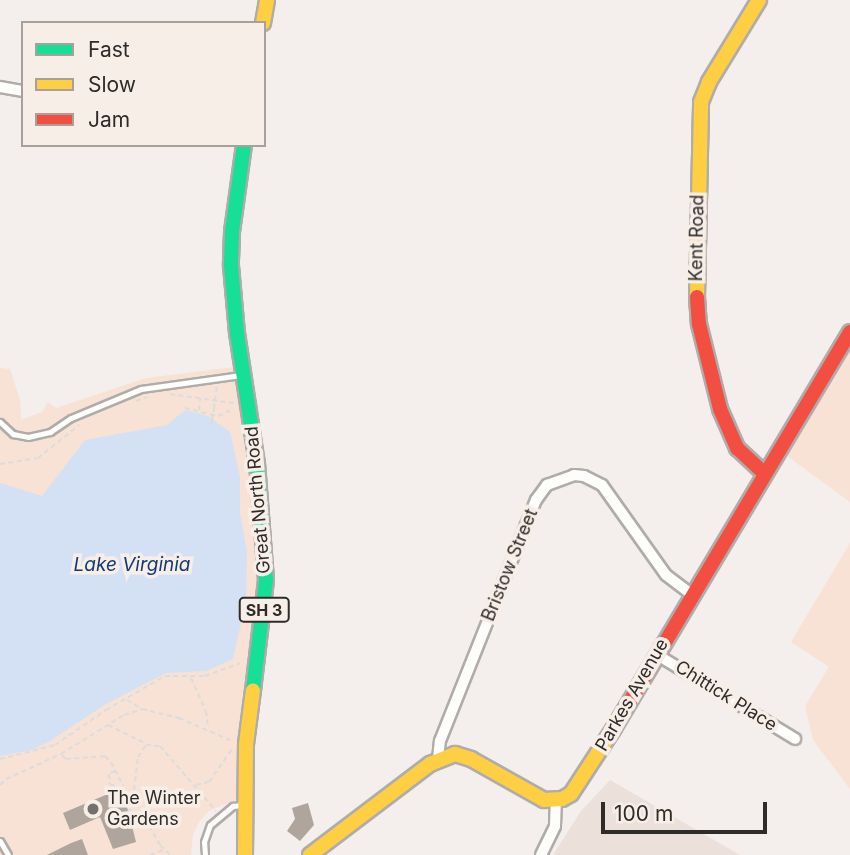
<!DOCTYPE html>
<style>
body{margin:0}
#map{position:relative;width:850px;height:855px;overflow:hidden;background:#f4efec;font-family:Inter,sans-serif}
div>[style]{position:absolute}
.built>*{inset:0;background:#ebe0da}
.green>*{inset:0;background:#f7e2d5}
.water>*{inset:0;background:#d4e0f3}
.building>*{inset:0;background:#b0a59d}
.path>*{height:2px;margin-top:-1px;transform-origin:0;background:repeating-linear-gradient(90deg,#dddbdb 0 5px,transparent 0 8.5px)}
.roads{filter:drop-shadow(2px 0 #b0aca9) drop-shadow(-2px 0 #b0aca9) drop-shadow(0 2px #b0aca9) drop-shadow(0 -2px #b0aca9)}
.lane>*{height:5px;margin:-2.5px;padding:0 2.5px;transform-origin:2.5px;border-radius:2.5px;background:#fdfdfc}
.street>*{height:10px;margin:-5px;padding:0 5px;transform-origin:5px;border-radius:5px;background:#fdfdfc}
.fast>*{height:14px;margin:-7px;padding:0 7px;transform-origin:7px;border-radius:7px;background:#16e098}
.slow>*{height:14px;margin:-7px;padding:0 7px;transform-origin:7px;border-radius:7px;background:#ffcf43}
.jam>*{height:14px;margin:-7px;padding:0 7px;transform-origin:7px;border-radius:7px;background:#f24e42}
.path-bridge>*{height:2px;margin-top:-1px;transform-origin:0;background:repeating-linear-gradient(90deg,#dddbdb 0 5px,transparent 0 8.5px)}
.dots>*{width:19px;height:19px;translate:-50% -50%;box-sizing:border-box;border:4px solid #f7eee8;border-radius:50%}
span{translate:-50% -50%;white-space:nowrap;text-align:center;line-height:1.15;-webkit-text-stroke:7px #f7eee8;paint-order:stroke}
.shield-label span{padding:2px 5px;background:#f7eee8;border:2px solid;border-radius:5px;-webkit-text-stroke-width:0}
.shield-label{font-size:16px;color:#2e2b28;font-weight:700}
.street-label{font-size:18px;color:#2e2b28}
.poi-label{font-size:18px;color:#2e2b28}
.left{translate:0 -50%;text-align:left}
.water-label{font-size:19px;color:#153a72;font-style:italic}
.legend{position:absolute;left:21px;top:21px;width:245px;height:126px;box-sizing:border-box;background:#f7eee8;border:2px solid #a7a09b;margin:0;padding:9px 12px;list-style:none;font-size:21px;color:#2e2b28}
.legend li{display:flex;align-items:center;gap:14px;height:35px}
.legend b{width:35px;border:2px solid #a7a09b}
.scale{position:absolute;left:601px;top:802px;width:166px;height:32px;box-sizing:border-box;border:4px solid #2e2b28;border-top:0;padding-left:9px;font-size:21px;line-height:24px;white-space:nowrap;color:#2e2b28;-webkit-text-stroke:5px #f7eee8;paint-order:stroke}
</style>
<div id="map">
<div class="built">
<div style="clip-path:polygon(610px 780px,740px 855px,553px 855px,581px 811px)"></div>
</div>
<div class="green">
<div style="clip-path:polygon(850px 351px,850px 502px,787px 456px)"></div>
<div style="clip-path:polygon(234px 367px,259px 553px,238px 799px,209px 811px,199px 822px,193px 835px,191px 855px,0 855px,0 368px,10px 369px,20px 400px,21px 420px,42px 412px,48px 402px,56px 408px,146px 378px)"></div>
<div style="clip-path:polygon(850px 543px,850px 789px,813px 740px,805px 706px,829px 667px,791px 642px)"></div>
</div>
<div class="water">
<div style="clip-path:polygon(185px 410px,208px 416px,230px 432px,240px 477px,240px 513px,247px 552px,246px 601px,233px 659px,206px 671px,166px 673px,106px 704px,50px 741px,31px 750px,0 756px,0 483px,42px 496px,85px 440px,167px 425px)"></div>
</div>
<div class="building">
<div style="clip-path:polygon(115px 791px,121px 793px,128px 810px,136px 842px,113px 849px,100px 817px,70px 830px,63px 813px)"></div>
<div style="clip-path:polygon(308px 803px,314px 825px,300px 841px,287px 831px,295px 819px,292px 808px)"></div>
<div style="clip-path:polygon(82px 839px,88px 855px,47px 855px,71px 843px)"></div>
</div>
<div class="path">
<div style="left:170px;top:394px;width:64px;rotate:8.1deg"></div>
<div style="left:136px;top:401px;width:12px;rotate:-20deg"></div>
<div style="left:185px;top:408px;width:34px;rotate:14deg"></div>
<div style="left:218px;top:416px;width:17px;rotate:-25deg"></div>
<div style="left:214px;top:409px;width:23px;rotate:-83deg"></div>
<div style="left:199px;top:410px;width:12px;rotate:-85deg"></div>
<div style="left:211px;top:424px;width:4px;rotate:-76deg"></div>
<div style="left:0;top:464px;width:38px;rotate:-9deg"></div>
<div style="left:38px;top:458px;width:53px;rotate:-38.8deg"></div>
<div style="left:191px;top:678px;width:36px;rotate:66deg"></div>
<div style="left:206px;top:711px;width:17px;rotate:83deg"></div>
<div style="left:127px;top:700px;width:17px;rotate:31deg"></div>
<div style="left:108px;top:725px;width:43px;rotate:26deg"></div>
<div style="left:62px;top:755px;width:6px;rotate:45deg"></div>
<div style="left:66px;top:759px;width:39px;rotate:-4deg"></div>
<div style="left:105px;top:756px;width:8px;rotate:45deg"></div>
<div style="left:111px;top:762px;width:36px;rotate:63deg"></div>
<div style="left:127px;top:794px;width:6px;rotate:9deg"></div>
<div style="left:0;top:759px;width:57px;rotate:-14.3deg"></div>
<div style="left:55px;top:745px;width:62px;rotate:-34.5deg"></div>
<div style="left:106px;top:710px;width:68px;rotate:-30deg"></div>
<div style="left:165px;top:676px;width:40px"></div>
<div style="left:205px;top:676px;width:37px;rotate:-20deg"></div>
<div style="left:115px;top:771px;width:7px;rotate:153deg"></div>
<div style="left:109px;top:774px;width:11px;rotate:85deg"></div>
<div style="left:110px;top:785px;width:8px;rotate:7deg"></div>
<div style="left:118px;top:786px;width:14px;rotate:65deg"></div>
<div style="left:124px;top:799px;width:8px;rotate:-7deg"></div>
<div style="left:0;top:785px;width:8px;rotate:-45deg"></div>
<div style="left:6px;top:779px;width:60px;rotate:-24.4deg"></div>
<div style="left:61px;top:754px;width:74px;rotate:-31.8deg"></div>
<div style="left:124px;top:715px;width:19px;rotate:-18deg"></div>
<div style="left:142px;top:709px;width:38px;rotate:14deg"></div>
<div style="left:179px;top:718px;width:58px;rotate:23.5deg"></div>
<div style="left:196px;top:785px;width:13px;rotate:-13deg"></div>
<div style="left:209px;top:782px;width:40px;rotate:-55.1deg"></div>
<div style="left:127px;top:812px;width:9px;rotate:-32deg"></div>
<div style="left:150px;top:855px;width:14px;rotate:-21deg"></div>
<div style="left:170px;top:855px;width:14px;rotate:-135deg"></div>
<div style="left:160px;top:845px;width:54px;rotate:-119.9deg"></div>
<div style="left:133px;top:798px;width:41px;rotate:-83deg"></div>
<div style="left:138px;top:757px;width:14px;rotate:-56deg"></div>
<div style="left:146px;top:745px;width:14px;rotate:4deg"></div>
<div style="left:160px;top:746px;width:86px;rotate:49.3deg"></div>
</div>
<div class="roads">
<div class="lane">
<div style="left:0;top:422px;width:18px;rotate:43deg"></div>
<div style="left:13px;top:434px;width:15px;rotate:11deg"></div>
<div style="left:28px;top:437px;width:23px;rotate:-13deg"></div>
<div style="left:50px;top:432px;width:25px;rotate:-34deg"></div>
<div style="left:71px;top:418px;width:76px;rotate:-22.5deg"></div>
<div style="left:141px;top:389px;width:101px;rotate:-8deg"></div>
<div style="left:0;top:841px;width:16px;rotate:60deg"></div>
<div style="left:205px;top:855px;width:13px;rotate:-94deg"></div>
<div style="left:204px;top:842px;width:18px;rotate:-71deg"></div>
<div style="left:210px;top:825px;width:30px;rotate:-40deg"></div>
<div style="left:233px;top:806px;width:9px;rotate:-6deg"></div>
</div>
<div class="street">
<div style="left:0;top:87px;width:23px;rotate:10deg"></div>
<div style="left:656px;top:654px;width:163px;rotate:31.4deg"></div>
<div style="left:438px;top:759px;width:18px;rotate:-84deg"></div>
<div style="left:440px;top:741px;width:259px;rotate:-68.3deg"></div>
<div style="left:536px;top:500px;width:19px;rotate:-54deg"></div>
<div style="left:547px;top:485px;width:29px;rotate:-20deg"></div>
<div style="left:574px;top:475px;width:10px;rotate:6deg"></div>
<div style="left:584px;top:476px;width:20px;rotate:27deg"></div>
<div style="left:602px;top:485px;width:110px;rotate:54.6deg"></div>
<div style="left:666px;top:575px;width:31px;rotate:37deg"></div>
<div style="left:541px;top:855px;width:32px;rotate:-64deg"></div>
<div style="left:555px;top:826px;width:26px;rotate:-88deg"></div>
</div>
<div class="fast">
<div style="left:244px;top:145px;width:88px;rotate:97.9deg"></div>
<div style="left:232px;top:232px;width:34px;rotate:92deg"></div>
<div style="left:231px;top:266px;width:67px;rotate:84.9deg"></div>
<div style="left:237px;top:333px;width:132px;rotate:81.3deg"></div>
<div style="left:257px;top:463px;width:117px;rotate:85.6deg"></div>
<div style="left:266px;top:580px;width:111px;rotate:96.7deg"></div>
</div>
<div class="slow">
<div style="left:263px;top:23px;width:23px;rotate:-80deg"></div>
<div style="left:697px;top:297px;width:195px;rotate:-88.8deg"></div>
<div style="left:701px;top:102px;width:22px;rotate:-68deg"></div>
<div style="left:709px;top:82px;width:96px;rotate:-58.6deg"></div>
<div style="left:245px;top:855px;width:111px;rotate:-89.5deg"></div>
<div style="left:246px;top:744px;width:54px;rotate:-82.6deg"></div>
<div style="left:310px;top:855px;width:151px;rotate:-37.2deg"></div>
<div style="left:430px;top:764px;width:27px;rotate:-22deg"></div>
<div style="left:455px;top:754px;width:17px;rotate:17deg"></div>
<div style="left:471px;top:759px;width:84px;rotate:29.3deg"></div>
<div style="left:544px;top:800px;width:18px;rotate:-3deg"></div>
<div style="left:562px;top:799px;width:10px;rotate:-29deg"></div>
<div style="left:571px;top:794px;width:79px;rotate:-56.9deg"></div>
</div>
<div class="jam">
<div style="left:697px;top:297px;width:27px;rotate:86deg"></div>
<div style="left:699px;top:324px;width:88px;rotate:76.1deg"></div>
<div style="left:720px;top:409px;width:43px;rotate:66.4deg"></div>
<div style="left:737px;top:448px;width:38px;rotate:43deg"></div>
<div style="left:614px;top:728px;width:461px;rotate:-59.2deg"></div>
</div>
</div>
<div class="path-bridge">
<div style="left:212px;top:420px;width:11px;rotate:-80deg"></div>
</div>
<div class="dots">
<div style="left:93px;top:809px;background:#73706d"></div>
</div>
<div class="shield-label">
<span style="left:264px;top:610px">SH 3</span>
</div>
<div class="street-label">
<span style="left:697px;top:238px;rotate:-89deg">Kent Road</span>
<span style="left:258px;top:500px;rotate:-95deg">Great North Road</span>
<span style="left:510px;top:565px;rotate:-68deg">Bristow Street</span>
<span style="left:632px;top:695px;rotate:-60deg">Parkes Avenue</span>
<span style="left:726px;top:696px;rotate:32deg">Chittick Place</span>
</div>
<div class="poi-label">
<span class="left" style="left:107px;top:809px">The Winter<br>Gardens</span>
</div>
<div class="water-label">
<span style="left:132px;top:565px">Lake Virginia</span>
</div>
<ul class="legend">
<li><b style="height:9px;background:#16e098"></b>Fast</li>
<li><b style="height:9px;background:#ffcf43"></b>Slow</li>
<li><b style="height:9px;background:#f24e42"></b>Jam</li>
</ul>
<div class="scale">100 m</div>
</div>
